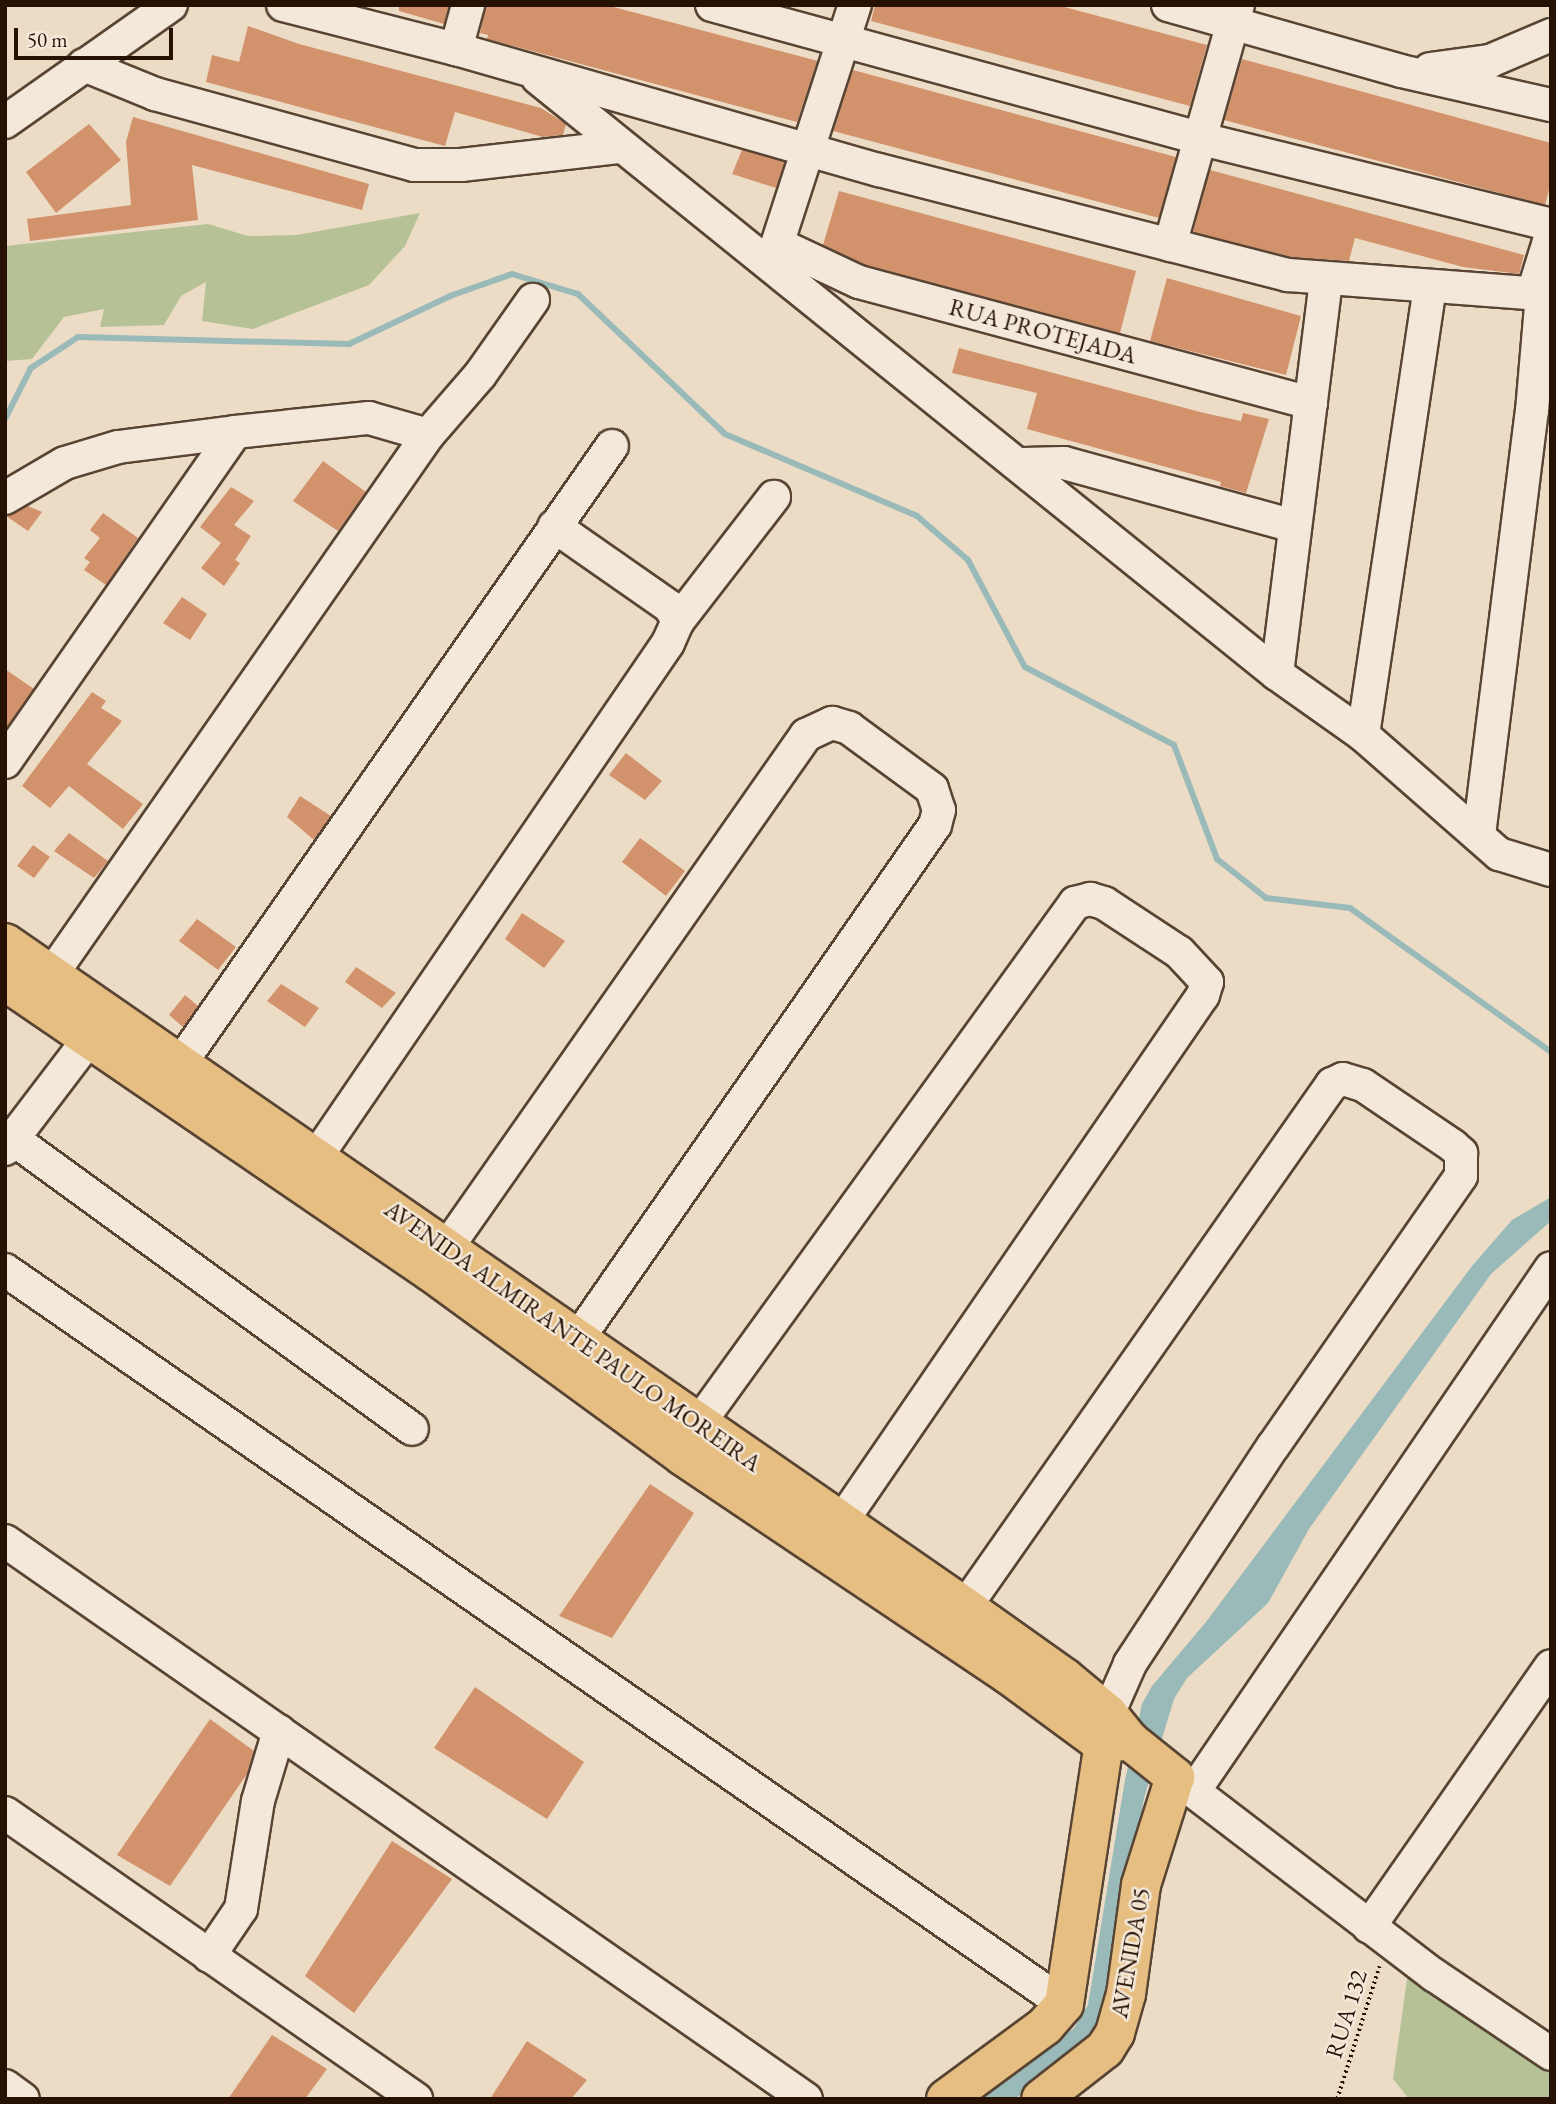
<!DOCTYPE html>
<style>
body{margin:0}
#map{position:relative;width:1556px;height:2104px;overflow:hidden;background:#ecdcc5;font-family:"EB Garamond",serif}
div>[style]{position:absolute}
.green>*{inset:0;background:#b6c196}
.water>*{inset:0;background:#99bab9}
.stream>*{height:6px;margin:-3px;padding:0 3px;transform-origin:3px;border-radius:3px;background:#99bab9}
.building>*{inset:0;background:#d2936c}
.path>*{height:3.5px;margin-top:-1.75px;transform-origin:0;background:repeating-linear-gradient(90deg,#261102 0 2px,transparent 0 5.5px)}
.roads{filter:drop-shadow(2px 0 #584433) drop-shadow(-2px 0 #584433) drop-shadow(0 2px #584433) drop-shadow(0 -2px #584433)}
.minor>*{height:32px;margin:-16px;padding:0 16px;transform-origin:16px;border-radius:16px;background:#f3e8d9}
.major>*{height:38px;margin:-19px;padding:0 19px;transform-origin:19px;border-radius:19px;background:#e6be82}
span{translate:-50% -50%;white-space:nowrap;text-align:center;line-height:1.15;-webkit-text-stroke:5px #f3e8d9;paint-order:stroke}
.street-label{font-size:24px;color:#261102}
.frame{position:absolute;inset:0;border:7px solid #261102;pointer-events:none}
.scale{position:absolute;left:14px;top:28px;width:159px;height:32px;box-sizing:border-box;border:4px solid #261102;border-top:0;padding-left:9px;font-size:21px;line-height:24px;white-space:nowrap;color:#261102;-webkit-text-stroke:5px #f3e8d9;paint-order:stroke}
</style>
<div id="map">
<div class="green">
<div style="clip-path:polygon(420px 213px,405px 246px,369px 285px,253px 329px,202px 321px,206px 282px,181px 296px,164px 325px,100px 327px,104px 309px,64px 317px,32px 359px,5px 361px,5px 246px,208px 224px,248px 236px,297px 235px)"></div>
<div style="clip-path:polygon(1418px 1975px,1551px 2073px,1551px 2099px,1409px 2099px,1393px 2079px,1407px 1979px)"></div>
</div>
<div class="water">
<div style="clip-path:polygon(1551px 1197px,1551px 1221px,1491px 1274px,1309px 1529px,1268px 1603px,1187px 1678px,1174px 1699px,1144px 1798px,1109px 2023px,1015px 2099px,980px 2099px,1074px 2028px,1088px 2005px,1125px 1780px,1142px 1704px,1152px 1686px,1206px 1622px,1472px 1266px,1512px 1220px)"></div>
</div>
<div class="stream">
<div style="left:5px;top:419px;width:57px;rotate:-63deg"></div>
<div style="left:31px;top:368px;width:56px;rotate:-33.4deg"></div>
<div style="left:78px;top:337px;width:271px;rotate:1.5deg"></div>
<div style="left:349px;top:344px;width:112px;rotate:-25.4deg"></div>
<div style="left:450px;top:296px;width:66px;rotate:-19.5deg"></div>
<div style="left:512px;top:274px;width:69px;rotate:16.9deg"></div>
<div style="left:578px;top:294px;width:203px;rotate:43.6deg"></div>
<div style="left:725px;top:434px;width:209px;rotate:23.1deg"></div>
<div style="left:917px;top:516px;width:67px;rotate:40.8deg"></div>
<div style="left:968px;top:560px;width:121px;rotate:62deg"></div>
<div style="left:1025px;top:667px;width:168px;rotate:27.6deg"></div>
<div style="left:1174px;top:745px;width:122px;rotate:69.3deg"></div>
<div style="left:1217px;top:859px;width:63px;rotate:38.5deg"></div>
<div style="left:1266px;top:898px;width:85px;rotate:6.8deg"></div>
<div style="left:1350px;top:908px;width:247px;rotate:35.6deg"></div>
</div>
<div class="building">
<div style="clip-path:polygon(399px 5px,449px 5px,444px 24px,399px 11px)"></div>
<div style="clip-path:polygon(486px 5px,606px 5px,818px 61px,797px 122px,487px 39px,488px 35px,480px 33px)"></div>
<div style="clip-path:polygon(875px 5px,1057px 5px,1207px 45px,1190px 106px,871px 21px)"></div>
<div style="clip-path:polygon(248px 26px,299px 44px,541px 108px,566px 124px,563px 135px,543px 137px,455px 112px,445px 146px,206px 82px,212px 55px,239px 62px)"></div>
<div style="clip-path:polygon(1242px 59px,1551px 143px,1551px 182px,1545px 205px,1224px 120px)"></div>
<div style="clip-path:polygon(853px 70px,1176px 157px,1159px 218px,833px 131px)"></div>
<div style="clip-path:polygon(133px 117px,369px 184px,362px 210px,192px 165px,198px 220px,30px 241px,27px 219px,131px 205px,126px 142px)"></div>
<div style="clip-path:polygon(89px 124px,121px 160px,56px 213px,26px 172px)"></div>
<div style="clip-path:polygon(742px 150px,785px 162px,776px 188px,732px 174px)"></div>
<div style="clip-path:polygon(1210px 170px,1524px 255px,1519px 274px,1463px 267px,1355px 238px,1349px 261px,1291px 257px,1193px 232px)"></div>
<div style="clip-path:polygon(839px 191px,1136px 271px,1120px 333px,865px 265px,823px 245px)"></div>
<div style="clip-path:polygon(1167px 278px,1301px 316px,1286px 375px,1150px 341px)"></div>
<div style="clip-path:polygon(959px 348px,1204px 413px,1241px 421px,1243px 413px,1269px 419px,1246px 493px,1220px 486px,1221px 482px,1027px 429px,1037px 393px,952px 373px)"></div>
<div style="clip-path:polygon(323px 461px,366px 492px,338px 531px,293px 501px)"></div>
<div style="clip-path:polygon(231px 487px,254px 501px,234px 525px,251px 536px,235px 560px,240px 563px,224px 586px,201px 568px,221px 543px,200px 527px)"></div>
<div style="clip-path:polygon(28px 506px,42px 512px,28px 531px,6px 516px)"></div>
<div style="clip-path:polygon(103px 513px,138px 538px,106px 585px,84px 570px,90px 562px,84px 558px,100px 538px,90px 530px)"></div>
<div style="clip-path:polygon(182px 597px,207px 614px,190px 640px,163px 623px)"></div>
<div style="clip-path:polygon(5px 669px,34px 689px,5px 730px)"></div>
<div style="clip-path:polygon(92px 692px,106px 701px,101px 708px,122px 721px,87px 764px,143px 804px,123px 829px,69px 786px,50px 808px,22px 786px)"></div>
<div style="clip-path:polygon(626px 753px,662px 781px,645px 800px,609px 775px)"></div>
<div style="clip-path:polygon(300px 796px,331px 816px,314px 840px,287px 817px)"></div>
<div style="clip-path:polygon(69px 833px,108px 861px,94px 878px,54px 851px)"></div>
<div style="clip-path:polygon(640px 838px,685px 871px,666px 896px,622px 862px)"></div>
<div style="clip-path:polygon(33px 845px,50px 857px,34px 878px,17px 866px)"></div>
<div style="clip-path:polygon(522px 913px,565px 941px,544px 968px,505px 939px)"></div>
<div style="clip-path:polygon(197px 919px,236px 947px,218px 970px,179px 941px)"></div>
<div style="clip-path:polygon(356px 967px,396px 993px,382px 1008px,345px 982px)"></div>
<div style="clip-path:polygon(281px 984px,319px 1008px,305px 1027px,267px 1001px)"></div>
<div style="clip-path:polygon(185px 995px,198px 1006px,183px 1027px,169px 1015px)"></div>
<div style="clip-path:polygon(650px 1484px,694px 1513px,612px 1638px,559px 1616px)"></div>
<div style="clip-path:polygon(475px 1687px,584px 1762px,547px 1819px,434px 1748px)"></div>
<div style="clip-path:polygon(210px 1719px,254px 1751px,247px 1774px,170px 1886px,117px 1855px)"></div>
<div style="clip-path:polygon(392px 1841px,452px 1879px,354px 2013px,305px 1976px)"></div>
<div style="clip-path:polygon(272px 2035px,327px 2069px,305px 2099px,228px 2099px)"></div>
<div style="clip-path:polygon(527px 2041px,587px 2080px,571px 2099px,490px 2099px)"></div>
</div>
<div class="path">
<div style="left:1337px;top:2099px;width:139px;rotate:-72.3deg"></div>
</div>
<div class="roads">
<div class="minor">
<div style="left:283px;top:5px;width:179px;rotate:14.3deg"></div>
<div style="left:456px;top:49px;width:440px;rotate:16deg"></div>
<div style="left:879px;top:170px;width:422px;rotate:14.4deg"></div>
<div style="left:1288px;top:275px;width:264px;rotate:4.3deg"></div>
<div style="left:712px;top:5px;width:512px;rotate:15.28deg"></div>
<div style="left:1206px;top:140px;width:355px;rotate:13.8deg"></div>
<div style="left:1168px;top:5px;width:242px;rotate:15.8deg"></div>
<div style="left:1401px;top:71px;width:154px;rotate:12.8deg"></div>
<div style="left:456px;top:49px;width:46px;rotate:-74.7deg"></div>
<div style="left:84px;top:65px;width:77px;rotate:22.2deg"></div>
<div style="left:155px;top:94px;width:269px;rotate:15.3deg"></div>
<div style="left:414px;top:165px;width:47px"></div>
<div style="left:461px;top:165px;width:158px;rotate:-6.5deg"></div>
<div style="left:1430px;top:69px;width:61px;rotate:-7.6deg"></div>
<div style="left:1490px;top:61px;width:66px;rotate:-23.1deg"></div>
<div style="left:538px;top:78px;width:949px;rotate:38.89deg"></div>
<div style="left:1277px;top:674px;width:105px;rotate:35.3deg"></div>
<div style="left:1363px;top:735px;width:181px;rotate:41.2deg"></div>
<div style="left:1499px;top:854px;width:54px;rotate:17.1deg"></div>
<div style="left:5px;top:122px;width:203px;rotate:-35.2deg"></div>
<div style="left:780px;top:245px;width:87px;rotate:25.1deg"></div>
<div style="left:859px;top:282px;width:468px;rotate:15deg"></div>
<div style="left:1170px;top:245px;width:249px;rotate:-74.2deg"></div>
<div style="left:771px;top:263px;width:271px;rotate:-72deg"></div>
<div style="left:1533px;top:293px;width:61px;rotate:-72.8deg"></div>
<div style="left:1022px;top:464px;width:42px;rotate:-1.4deg"></div>
<div style="left:1064px;top:463px;width:239px;rotate:15.3deg"></div>
<div style="left:5px;top:498px;width:69px;rotate:-30.3deg"></div>
<div style="left:65px;top:463px;width:55px;rotate:-16.8deg"></div>
<div style="left:118px;top:447px;width:118px;rotate:-7.3deg"></div>
<div style="left:678px;top:621px;width:157px;rotate:-52.3deg"></div>
<div style="left:1277px;top:674px;width:399px;rotate:-82.9deg"></div>
<div style="left:1363px;top:735px;width:454px;rotate:-81.5deg"></div>
<div style="left:5px;top:762px;width:402px;rotate:-55.1deg"></div>
<div style="left:235px;top:432px;width:135px;rotate:-6deg"></div>
<div style="left:369px;top:418px;width:61px;rotate:16.1deg"></div>
<div style="left:1479px;top:835px;width:427px;rotate:-82.9deg"></div>
<div style="left:1532px;top:411px;width:117px;rotate:-85.1deg"></div>
<div style="left:52px;top:974px;width:657px;rotate:-55.1deg"></div>
<div style="left:428px;top:435px;width:79px;rotate:-49.1deg"></div>
<div style="left:480px;top:375px;width:92px;rotate:-54.8deg"></div>
<div style="left:180px;top:1064px;width:754px;rotate:-55.05deg"></div>
<div style="left:13px;top:1139px;width:493px;rotate:36deg"></div>
<div style="left:5px;top:1149px;width:163px;rotate:-52.7deg"></div>
<div style="left:317px;top:1156px;width:622px;rotate:-55.62deg"></div>
<div style="left:668px;top:643px;width:24px;rotate:-66deg"></div>
<div style="left:678px;top:621px;width:16px;rotate:-120deg"></div>
<div style="left:670px;top:607px;width:141px;rotate:-145.1deg"></div>
<div style="left:446px;top:1249px;width:628px;rotate:-54.99deg"></div>
<div style="left:806px;top:735px;width:29px;rotate:-25deg"></div>
<div style="left:832px;top:723px;width:18px;rotate:16deg"></div>
<div style="left:849px;top:728px;width:103px;rotate:36.3deg"></div>
<div style="left:932px;top:789px;width:22px;rotate:72deg"></div>
<div style="left:939px;top:810px;width:16px;rotate:105deg"></div>
<div style="left:935px;top:825px;width:627px;rotate:124.8deg"></div>
<div style="left:5px;top:1270px;width:1289px;rotate:34.73deg"></div>
<div style="left:699px;top:1423px;width:642px;rotate:-54.13deg"></div>
<div style="left:1075px;top:903px;width:16px;rotate:-15deg"></div>
<div style="left:1090px;top:899px;width:15px;rotate:16deg"></div>
<div style="left:1104px;top:903px;width:90px;rotate:33.2deg"></div>
<div style="left:1179px;top:952px;width:41px;rotate:47deg"></div>
<div style="left:1207px;top:982px;width:14px;rotate:107deg"></div>
<div style="left:1203px;top:995px;width:638px;rotate:124.46deg"></div>
<div style="left:5px;top:1541px;width:976px;rotate:34.86deg"></div>
<div style="left:965px;top:1607px;width:639px;rotate:-54.94deg"></div>
<div style="left:1332px;top:1084px;width:12px;rotate:-24deg"></div>
<div style="left:1343px;top:1079px;width:21px;rotate:17deg"></div>
<div style="left:1363px;top:1085px;width:109px;rotate:34.1deg"></div>
<div style="left:1453px;top:1146px;width:11px;rotate:41deg"></div>
<div style="left:1461px;top:1153px;width:23px;rotate:90deg"></div>
<div style="left:1461px;top:1176px;width:329px;rotate:124.8deg"></div>
<div style="left:1273px;top:1446px;width:261px;rotate:123.3deg"></div>
<div style="left:1130px;top:1664px;width:55px;rotate:113.7deg"></div>
<div style="left:1176px;top:1778px;width:325px;rotate:37.4deg"></div>
<div style="left:1434px;top:1975px;width:141px;rotate:34deg"></div>
<div style="left:1194px;top:1791px;width:633px;rotate:-55.68deg"></div>
<div style="left:5px;top:1813px;width:501px;rotate:34.83deg"></div>
<div style="left:1369px;top:1927px;width:318px;rotate:-55.1deg"></div>
<div style="left:209px;top:1956px;width:57px;rotate:-55.8deg"></div>
<div style="left:241px;top:1909px;width:109px;rotate:-81.1deg"></div>
<div style="left:258px;top:1801px;width:73px;rotate:-73.3deg"></div>
<div style="left:5px;top:2086px;width:22px;rotate:36deg"></div>
</div>
<div class="major">
<div style="left:5px;top:943px;width:1167px;rotate:34.67deg"></div>
<div style="left:965px;top:1607px;width:123px;rotate:35.4deg"></div>
<div style="left:1065px;top:1678px;width:56px;rotate:39.9deg"></div>
<div style="left:1108px;top:1714px;width:35px;rotate:51deg"></div>
<div style="left:1130px;top:1741px;width:58px;rotate:38.7deg"></div>
<div style="left:1175px;top:1777px;width:113px;rotate:107.5deg"></div>
<div style="left:1141px;top:1885px;width:110px;rotate:97.8deg"></div>
<div style="left:1126px;top:1994px;width:41px;rotate:105.8deg"></div>
<div style="left:1115px;top:2033px;width:19px;rotate:122deg"></div>
<div style="left:1105px;top:2049px;width:81px;rotate:142deg"></div>
<div style="left:5px;top:981px;width:516px;rotate:34.34deg"></div>
<div style="left:431px;top:1272px;width:312px;rotate:36.1deg"></div>
<div style="left:683px;top:1456px;width:393px;rotate:33.9deg"></div>
<div style="left:1009px;top:1675px;width:113px;rotate:36.4deg"></div>
<div style="left:1100px;top:1742px;width:30px;rotate:-2deg"></div>
<div style="left:946px;top:2099px;width:123px;rotate:-36.4deg"></div>
<div style="left:1045px;top:2026px;width:29px;rotate:-49deg"></div>
<div style="left:1064px;top:2004px;width:290px;rotate:-81.3deg"></div>
</div>
</div>
<div class="street-label">
<span style="left:1043px;top:331px;rotate:15deg">RUA PROTEJADA</span>
<span style="left:573px;top:1336px;rotate:35deg">AVENIDA ALMIRANTE PAULO MOREIRA</span>
<span style="left:1130px;top:1953px;rotate:-80deg">AVENIDA 05</span>
<span style="left:1346px;top:2014px;rotate:-73deg">RUA 132</span>
</div>
<div class="frame"></div>
<div class="scale">50 m</div>
</div>
